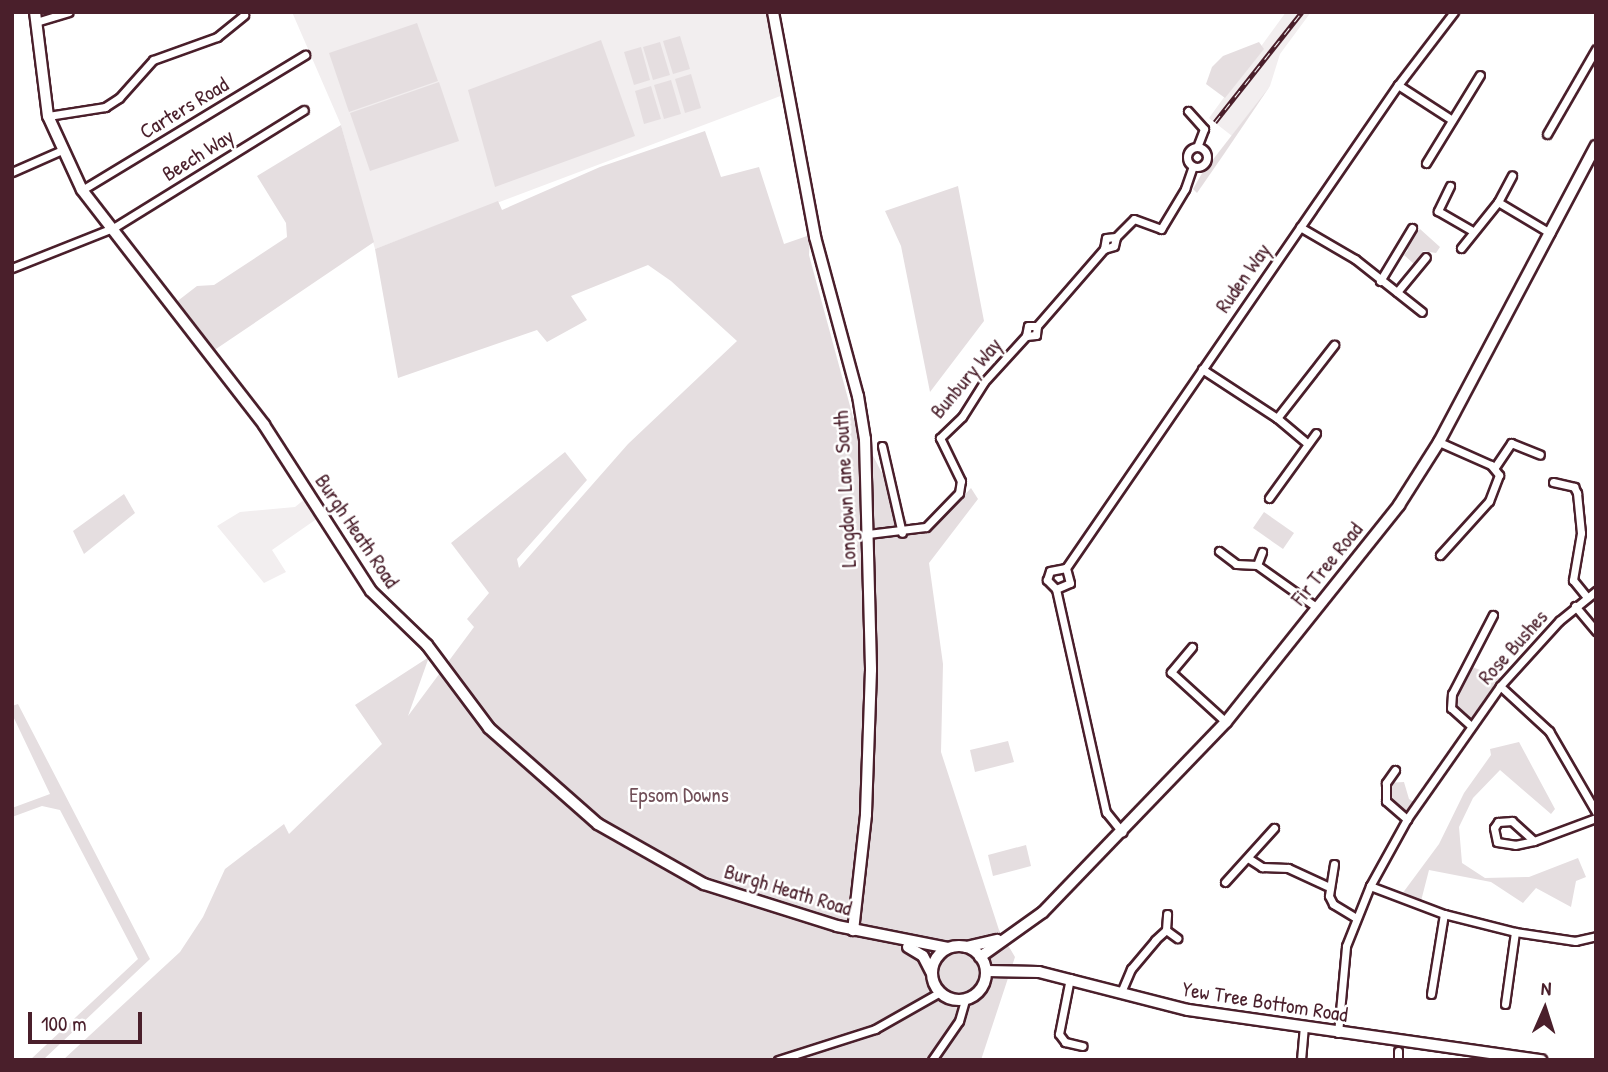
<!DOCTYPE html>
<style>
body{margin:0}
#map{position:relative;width:1608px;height:1072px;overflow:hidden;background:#fff;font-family:"Patrick Hand",sans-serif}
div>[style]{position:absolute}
.built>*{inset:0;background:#f2eeef}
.green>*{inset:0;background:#e5dee0}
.roads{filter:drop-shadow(2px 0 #4a1f2b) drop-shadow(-2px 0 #4a1f2b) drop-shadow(0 2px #4a1f2b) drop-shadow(0 -2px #4a1f2b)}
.minor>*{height:7px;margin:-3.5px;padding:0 3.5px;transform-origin:3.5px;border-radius:3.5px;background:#fff}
.minor>.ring{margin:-3.5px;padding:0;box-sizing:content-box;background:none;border:7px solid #fff;border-radius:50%}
.major>*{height:10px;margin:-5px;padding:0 5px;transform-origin:5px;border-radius:5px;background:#fff}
.major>.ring{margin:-5px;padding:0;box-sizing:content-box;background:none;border:10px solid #fff;border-radius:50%}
.rail>*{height:5px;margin-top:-2.5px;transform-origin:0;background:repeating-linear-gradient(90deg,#fff 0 8px,#4a1f2b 0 16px);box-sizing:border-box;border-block:2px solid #4a1f2b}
span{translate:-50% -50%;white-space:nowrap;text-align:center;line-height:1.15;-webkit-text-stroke:5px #fff;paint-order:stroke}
.street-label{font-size:21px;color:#4a1f2b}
.park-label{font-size:21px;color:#714f58}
.frame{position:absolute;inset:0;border:14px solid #4a1f2b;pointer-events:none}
.north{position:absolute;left:1510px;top:974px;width:70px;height:70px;-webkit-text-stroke:5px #fff;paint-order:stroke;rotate:3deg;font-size:19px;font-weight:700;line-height:28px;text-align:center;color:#4a1f2b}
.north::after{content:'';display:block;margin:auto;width:24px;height:32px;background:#4a1f2b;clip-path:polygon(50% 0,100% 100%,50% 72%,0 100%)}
.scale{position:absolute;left:28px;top:1012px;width:114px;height:32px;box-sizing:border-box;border:4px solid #4a1f2b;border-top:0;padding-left:9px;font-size:21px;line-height:24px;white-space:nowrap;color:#4a1f2b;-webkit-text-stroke:5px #fff;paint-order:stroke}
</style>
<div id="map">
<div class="built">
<div style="clip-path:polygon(292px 12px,768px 12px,783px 95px,375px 249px,341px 125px)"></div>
<div style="clip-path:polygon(1286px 12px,1311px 12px,1280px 54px,1270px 86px,1232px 136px,1209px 118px)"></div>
<div style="clip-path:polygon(305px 499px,318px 518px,272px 550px,286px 572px,264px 583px,217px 526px,240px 512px,295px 507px)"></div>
</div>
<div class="green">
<div style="clip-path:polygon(417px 23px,438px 81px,349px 112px,329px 53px)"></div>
<div style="clip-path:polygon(680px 36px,690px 69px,673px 74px,663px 41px)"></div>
<div style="clip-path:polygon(601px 40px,635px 136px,495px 187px,468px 90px)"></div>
<div style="clip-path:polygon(660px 42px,670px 75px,653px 80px,643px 47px)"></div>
<div style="clip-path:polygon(1259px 42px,1264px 49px,1225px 98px,1206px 84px,1212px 67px,1223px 56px)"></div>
<div style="clip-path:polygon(641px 47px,650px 80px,634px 85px,624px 52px)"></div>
<div style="clip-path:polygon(691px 74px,701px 108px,685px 113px,675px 79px)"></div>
<div style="clip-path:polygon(671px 80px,681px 114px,664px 119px,654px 85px)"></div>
<div style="clip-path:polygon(439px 82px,459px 141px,370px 171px,350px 113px)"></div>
<div style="clip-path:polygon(651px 86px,661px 119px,644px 124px,635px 91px)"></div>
<div style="clip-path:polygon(1270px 86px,1224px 154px,1197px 193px,1193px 189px,1201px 175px)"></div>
<div style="clip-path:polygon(341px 125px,374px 242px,213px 351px,175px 303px,197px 286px,214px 285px,287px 237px,286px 223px,257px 176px)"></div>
<div style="clip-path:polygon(705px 131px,721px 177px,759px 167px,784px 244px,810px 235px,809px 255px,853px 417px,914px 535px,929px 533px,971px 488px,978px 499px,929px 563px,943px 664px,941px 752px,999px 930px,1015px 957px,981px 1060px,63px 1060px,180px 952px,203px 917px,225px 869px,284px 824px,289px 834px,382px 744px,355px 705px,429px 657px,408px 716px,474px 627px,467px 619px,489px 593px,451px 543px,565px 452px,587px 480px,517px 559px,519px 568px,628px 444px,737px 341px,671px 281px,648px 265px,571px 296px,587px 320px,547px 342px,537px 330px,398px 378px,375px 249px,498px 201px,502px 210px,600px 167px)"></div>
<div style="clip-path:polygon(958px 186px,984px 321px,930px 392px,901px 246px,885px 211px)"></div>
<div style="clip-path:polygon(1420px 229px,1440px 247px,1436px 253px,1423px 251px,1414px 264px,1404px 255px,1408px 250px,1403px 246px)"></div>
<div style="clip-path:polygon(124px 494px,135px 513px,84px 554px,73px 531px)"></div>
<div style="clip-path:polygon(1264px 512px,1294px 533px,1283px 549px,1253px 528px)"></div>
<div style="clip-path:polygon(1467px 665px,1506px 680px,1470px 725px,1451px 702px)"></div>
<div style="clip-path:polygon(18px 704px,150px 959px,43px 1060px,30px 1060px,138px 959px,60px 810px,42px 806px,12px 817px,12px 808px,50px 794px,12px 714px,12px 706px)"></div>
<div style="clip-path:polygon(1008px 741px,1014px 762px,975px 772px,970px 750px)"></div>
<div style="clip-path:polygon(1519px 742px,1555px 809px,1551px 814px,1500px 770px,1473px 798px,1459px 827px,1462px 863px,1485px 878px,1529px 877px,1578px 858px,1586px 877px,1576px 881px,1571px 907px,1536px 888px,1523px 903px,1491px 882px,1429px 870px,1421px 901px,1402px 894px,1439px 844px,1464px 793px,1491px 755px,1490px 749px)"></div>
<div style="clip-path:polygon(1404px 782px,1409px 799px,1417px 804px,1407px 819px,1390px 808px,1386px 783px)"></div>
<div style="clip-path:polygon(1026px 845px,1031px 866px,993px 876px,988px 855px)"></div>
</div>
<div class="roads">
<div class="minor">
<div style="left:36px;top:22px;width:34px;rotate:-17deg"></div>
<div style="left:1398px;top:85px;width:64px;rotate:32.9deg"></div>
<div style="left:1188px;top:111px;width:24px;rotate:48deg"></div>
<div style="left:1204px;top:129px;width:19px;rotate:111deg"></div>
<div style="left:48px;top:116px;width:58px;rotate:-9deg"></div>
<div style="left:105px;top:107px;width:17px;rotate:-33deg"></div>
<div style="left:119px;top:98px;width:51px;rotate:-48.2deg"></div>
<div style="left:153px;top:60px;width:68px;rotate:-19.8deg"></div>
<div style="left:217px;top:37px;width:35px;rotate:-39deg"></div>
<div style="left:1547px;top:134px;width:98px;rotate:-60deg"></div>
<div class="ring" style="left:1187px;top:147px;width:13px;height:13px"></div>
<div style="left:1426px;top:163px;width:103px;rotate:-58.5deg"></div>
<div style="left:12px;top:172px;width:55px;rotate:-23.7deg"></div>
<div style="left:1450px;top:186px;width:28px;rotate:116deg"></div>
<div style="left:1438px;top:211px;width:38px;rotate:30deg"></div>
<div style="left:82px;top:190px;width:261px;rotate:-31.2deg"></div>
<div style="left:1498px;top:202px;width:61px;rotate:30.8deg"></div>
<div style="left:1300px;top:227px;width:64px;rotate:30.2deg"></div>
<div style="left:1355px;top:259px;width:85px;rotate:38.3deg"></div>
<div style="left:1461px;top:248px;width:59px;rotate:-51.2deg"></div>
<div style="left:1498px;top:202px;width:30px;rotate:-62deg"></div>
<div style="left:1104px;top:249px;width:10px;rotate:-17deg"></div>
<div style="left:1114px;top:246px;width:9px;rotate:-77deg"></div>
<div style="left:1116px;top:237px;width:25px;rotate:-45deg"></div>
<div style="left:1134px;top:219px;width:29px;rotate:20deg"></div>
<div style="left:1161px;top:229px;width:47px;rotate:-59deg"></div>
<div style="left:1185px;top:189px;width:24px;rotate:-71deg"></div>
<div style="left:12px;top:268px;width:111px;rotate:-21.7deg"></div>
<div style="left:115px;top:227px;width:222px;rotate:-31.8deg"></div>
<div style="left:1380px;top:281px;width:62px;rotate:-58.9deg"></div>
<div style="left:1397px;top:292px;width:45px;rotate:-50.4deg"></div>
<div style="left:1026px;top:336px;width:10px;rotate:-6deg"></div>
<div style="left:1036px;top:335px;width:9px;rotate:-84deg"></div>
<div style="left:1037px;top:326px;width:102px;rotate:-49deg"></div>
<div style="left:1104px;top:249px;width:11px;rotate:-80deg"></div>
<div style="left:1106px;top:238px;width:10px;rotate:-6deg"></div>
<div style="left:1202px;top:369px;width:90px;rotate:33.2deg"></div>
<div style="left:1277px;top:418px;width:93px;rotate:-52deg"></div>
<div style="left:1277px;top:418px;width:40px;rotate:40deg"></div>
<div style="left:1439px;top:442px;width:57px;rotate:23.9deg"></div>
<div style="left:1491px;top:465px;width:13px;rotate:51deg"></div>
<div style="left:1499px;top:475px;width:28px;rotate:111deg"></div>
<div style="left:1489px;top:501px;width:73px;rotate:132.2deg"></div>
<div style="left:882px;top:446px;width:89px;rotate:77.1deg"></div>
<div style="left:1495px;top:467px;width:29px;rotate:-56deg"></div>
<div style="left:1511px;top:443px;width:31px;rotate:22deg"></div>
<div style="left:1553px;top:482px;width:22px;rotate:13deg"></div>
<div style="left:1574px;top:487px;width:7px;rotate:63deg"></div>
<div style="left:1577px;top:493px;width:40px;rotate:84.3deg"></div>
<div style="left:1581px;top:533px;width:48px;rotate:99.7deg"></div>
<div style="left:1573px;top:580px;width:21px;rotate:51deg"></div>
<div style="left:1269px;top:498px;width:80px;rotate:-54.1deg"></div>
<div style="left:868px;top:534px;width:58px;rotate:-6.9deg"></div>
<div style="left:926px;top:527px;width:47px;rotate:-45.9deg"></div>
<div style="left:959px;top:493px;width:12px;rotate:-81deg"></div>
<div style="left:961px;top:481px;width:48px;rotate:-116deg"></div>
<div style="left:940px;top:438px;width:30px;rotate:-44deg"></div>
<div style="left:962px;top:417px;width:41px;rotate:-57.8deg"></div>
<div style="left:984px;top:382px;width:62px;rotate:-47.6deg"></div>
<div style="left:1026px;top:336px;width:10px;rotate:-79deg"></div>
<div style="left:1028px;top:326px;width:9px"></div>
<div style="left:1219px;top:551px;width:21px;rotate:37deg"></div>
<div style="left:1236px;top:564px;width:21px;rotate:3deg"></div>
<div style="left:1257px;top:565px;width:72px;rotate:35.4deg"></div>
<div style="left:1257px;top:565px;width:14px;rotate:-69deg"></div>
<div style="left:1066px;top:568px;width:586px;rotate:-55.5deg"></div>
<div style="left:1398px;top:85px;width:92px;rotate:-52.5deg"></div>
<div style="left:1056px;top:589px;width:229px;rotate:77.4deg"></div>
<div style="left:1106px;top:812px;width:26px;rotate:51deg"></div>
<div style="left:1056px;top:589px;width:13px;rotate:-135deg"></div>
<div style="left:1047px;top:580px;width:9px;rotate:-72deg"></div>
<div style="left:1050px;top:571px;width:16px;rotate:-11deg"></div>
<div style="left:1056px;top:589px;width:15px;rotate:-23deg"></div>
<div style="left:1070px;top:583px;width:16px;rotate:-105deg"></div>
<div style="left:1575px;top:606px;width:33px;rotate:50deg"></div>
<div style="left:1192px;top:647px;width:33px;rotate:130deg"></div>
<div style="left:1171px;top:672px;width:74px;rotate:42.3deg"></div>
<div style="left:1500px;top:686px;width:67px;rotate:42.6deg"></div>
<div style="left:1549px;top:731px;width:94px;rotate:59.9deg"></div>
<div style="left:1470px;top:725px;width:25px;rotate:-138deg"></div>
<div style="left:1451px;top:708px;width:14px;rotate:-86deg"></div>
<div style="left:1452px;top:694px;width:89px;rotate:-62.6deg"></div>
<div style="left:1395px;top:770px;width:16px;rotate:125deg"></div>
<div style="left:1386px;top:783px;width:18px;rotate:90deg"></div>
<div style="left:1386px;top:801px;width:28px;rotate:41deg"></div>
<div style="left:1534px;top:841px;width:30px;rotate:-138deg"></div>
<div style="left:1512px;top:821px;width:14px;rotate:176deg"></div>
<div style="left:1498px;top:822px;width:7px;rotate:124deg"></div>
<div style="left:1494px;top:828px;width:14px;rotate:78deg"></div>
<div style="left:1497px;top:842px;width:18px;rotate:9deg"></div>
<div style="left:1515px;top:845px;width:19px;rotate:-12deg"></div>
<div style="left:1534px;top:841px;width:66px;rotate:-20.4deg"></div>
<div style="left:1248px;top:858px;width:17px;rotate:33deg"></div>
<div style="left:1262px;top:867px;width:26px;rotate:2deg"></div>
<div style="left:1288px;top:868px;width:43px;rotate:24.8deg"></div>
<div style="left:1334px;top:864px;width:32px;rotate:99deg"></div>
<div style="left:1329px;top:896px;width:9px;rotate:63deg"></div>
<div style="left:1333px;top:904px;width:26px;rotate:31deg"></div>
<div style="left:1225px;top:882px;width:73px;rotate:-47.8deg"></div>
<div style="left:1370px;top:886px;width:79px;rotate:20.7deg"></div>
<div style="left:1444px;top:914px;width:73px;rotate:14.2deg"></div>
<div style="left:1515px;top:932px;width:61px;rotate:8.5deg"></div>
<div style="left:1575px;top:941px;width:22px;rotate:-13deg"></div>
<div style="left:1166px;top:930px;width:16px;rotate:-86deg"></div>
<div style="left:1070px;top:978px;width:57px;rotate:101.1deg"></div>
<div style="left:1059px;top:1034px;width:10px;rotate:53deg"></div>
<div style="left:1065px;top:1042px;width:18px;rotate:13deg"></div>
<div style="left:1122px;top:990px;width:23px;rotate:-67deg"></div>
<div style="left:1131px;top:969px;width:38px;rotate:-50deg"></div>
<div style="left:1155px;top:940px;width:15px;rotate:-42deg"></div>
<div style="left:1166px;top:930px;width:14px;rotate:36deg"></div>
<div style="left:1431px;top:994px;width:81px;rotate:-80.8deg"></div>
<div style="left:1505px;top:1004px;width:73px;rotate:-82.1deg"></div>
<div style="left:1338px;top:1033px;width:87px;rotate:-84.7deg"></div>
<div style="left:1346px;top:946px;width:65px;rotate:-68.2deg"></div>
<div style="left:1370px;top:886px;width:77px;rotate:-61.1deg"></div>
<div style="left:1407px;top:819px;width:162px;rotate:-55deg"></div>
<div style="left:1500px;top:686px;width:88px;rotate:-47.8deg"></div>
<div style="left:1559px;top:621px;width:48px;rotate:-39deg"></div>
<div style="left:778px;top:1060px;width:102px;rotate:-17.7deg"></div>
<div style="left:875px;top:1029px;width:75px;rotate:-29.6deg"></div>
<div style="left:932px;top:1060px;width:47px;rotate:-55.3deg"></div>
<div style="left:959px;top:1021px;width:22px;rotate:-74deg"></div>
<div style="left:1301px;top:1060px;width:32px;rotate:-85deg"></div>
<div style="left:1398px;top:1060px;width:9px;rotate:-90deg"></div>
</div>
<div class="major">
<div style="left:35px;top:12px;width:105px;rotate:82.9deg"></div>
<div style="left:48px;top:116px;width:81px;rotate:65.3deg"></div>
<div style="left:82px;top:190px;width:297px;rotate:52.2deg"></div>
<div style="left:264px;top:425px;width:197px;rotate:57.2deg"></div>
<div style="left:371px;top:591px;width:78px;rotate:44deg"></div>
<div style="left:427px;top:645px;width:104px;rotate:53.2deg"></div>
<div style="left:489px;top:728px;width:145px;rotate:41.4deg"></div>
<div style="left:598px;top:824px;width:122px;rotate:29.5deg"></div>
<div style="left:704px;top:884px;width:139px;rotate:17.5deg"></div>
<div style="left:837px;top:926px;width:113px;rotate:11.2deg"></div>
<div style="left:773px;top:12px;width:229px;rotate:79.4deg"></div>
<div style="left:815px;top:237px;width:165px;rotate:74.9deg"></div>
<div style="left:858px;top:396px;width:44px;rotate:80.8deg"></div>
<div style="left:865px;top:439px;width:231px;rotate:88.5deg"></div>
<div style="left:871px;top:670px;width:145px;rotate:92deg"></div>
<div style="left:866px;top:815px;width:116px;rotate:96.4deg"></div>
<div class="ring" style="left:932px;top:946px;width:44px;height:44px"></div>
<div style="left:908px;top:947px;width:17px;rotate:31deg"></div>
<div style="left:923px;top:956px;width:18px;rotate:63deg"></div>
<div style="left:966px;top:947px;width:32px;rotate:-13deg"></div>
<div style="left:980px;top:957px;width:77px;rotate:-35.5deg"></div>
<div style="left:1043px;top:912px;width:264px;rotate:-46.1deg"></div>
<div style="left:1226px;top:722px;width:278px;rotate:-51.4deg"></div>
<div style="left:1399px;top:505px;width:75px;rotate:-57.6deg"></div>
<div style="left:1439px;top:442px;width:335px;rotate:-62.1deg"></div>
<div style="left:987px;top:971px;width:52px;rotate:1.1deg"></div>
<div style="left:1039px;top:972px;width:154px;rotate:14.3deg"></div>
<div style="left:1188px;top:1010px;width:357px;rotate:8.1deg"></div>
</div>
</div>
<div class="rail">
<div style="left:1215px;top:122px;width:140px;rotate:-51.7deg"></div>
</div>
<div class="street-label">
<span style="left:184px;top:108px;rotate:-31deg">Carters Road</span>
<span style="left:198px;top:155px;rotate:-32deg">Beech Way</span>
<span style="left:1243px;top:278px;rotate:-55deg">Ruden Way</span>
<span style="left:966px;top:378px;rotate:-50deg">Bunbury Way</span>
<span style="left:845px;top:489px;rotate:-93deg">Longdown Lane South</span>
<span style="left:357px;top:531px;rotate:56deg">Burgh Heath Road</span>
<span style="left:1327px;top:564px;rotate:-51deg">Fir Tree Road</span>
<span style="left:1513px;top:647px;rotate:-48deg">Rose Bushes</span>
<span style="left:788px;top:890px;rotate:17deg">Burgh Heath Road</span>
<span style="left:1265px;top:1002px;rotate:9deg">Yew Tree Bottom Road</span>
</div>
<div class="park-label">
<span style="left:679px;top:795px">Epsom Downs</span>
</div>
<div class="frame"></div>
<div class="north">N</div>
<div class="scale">100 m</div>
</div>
